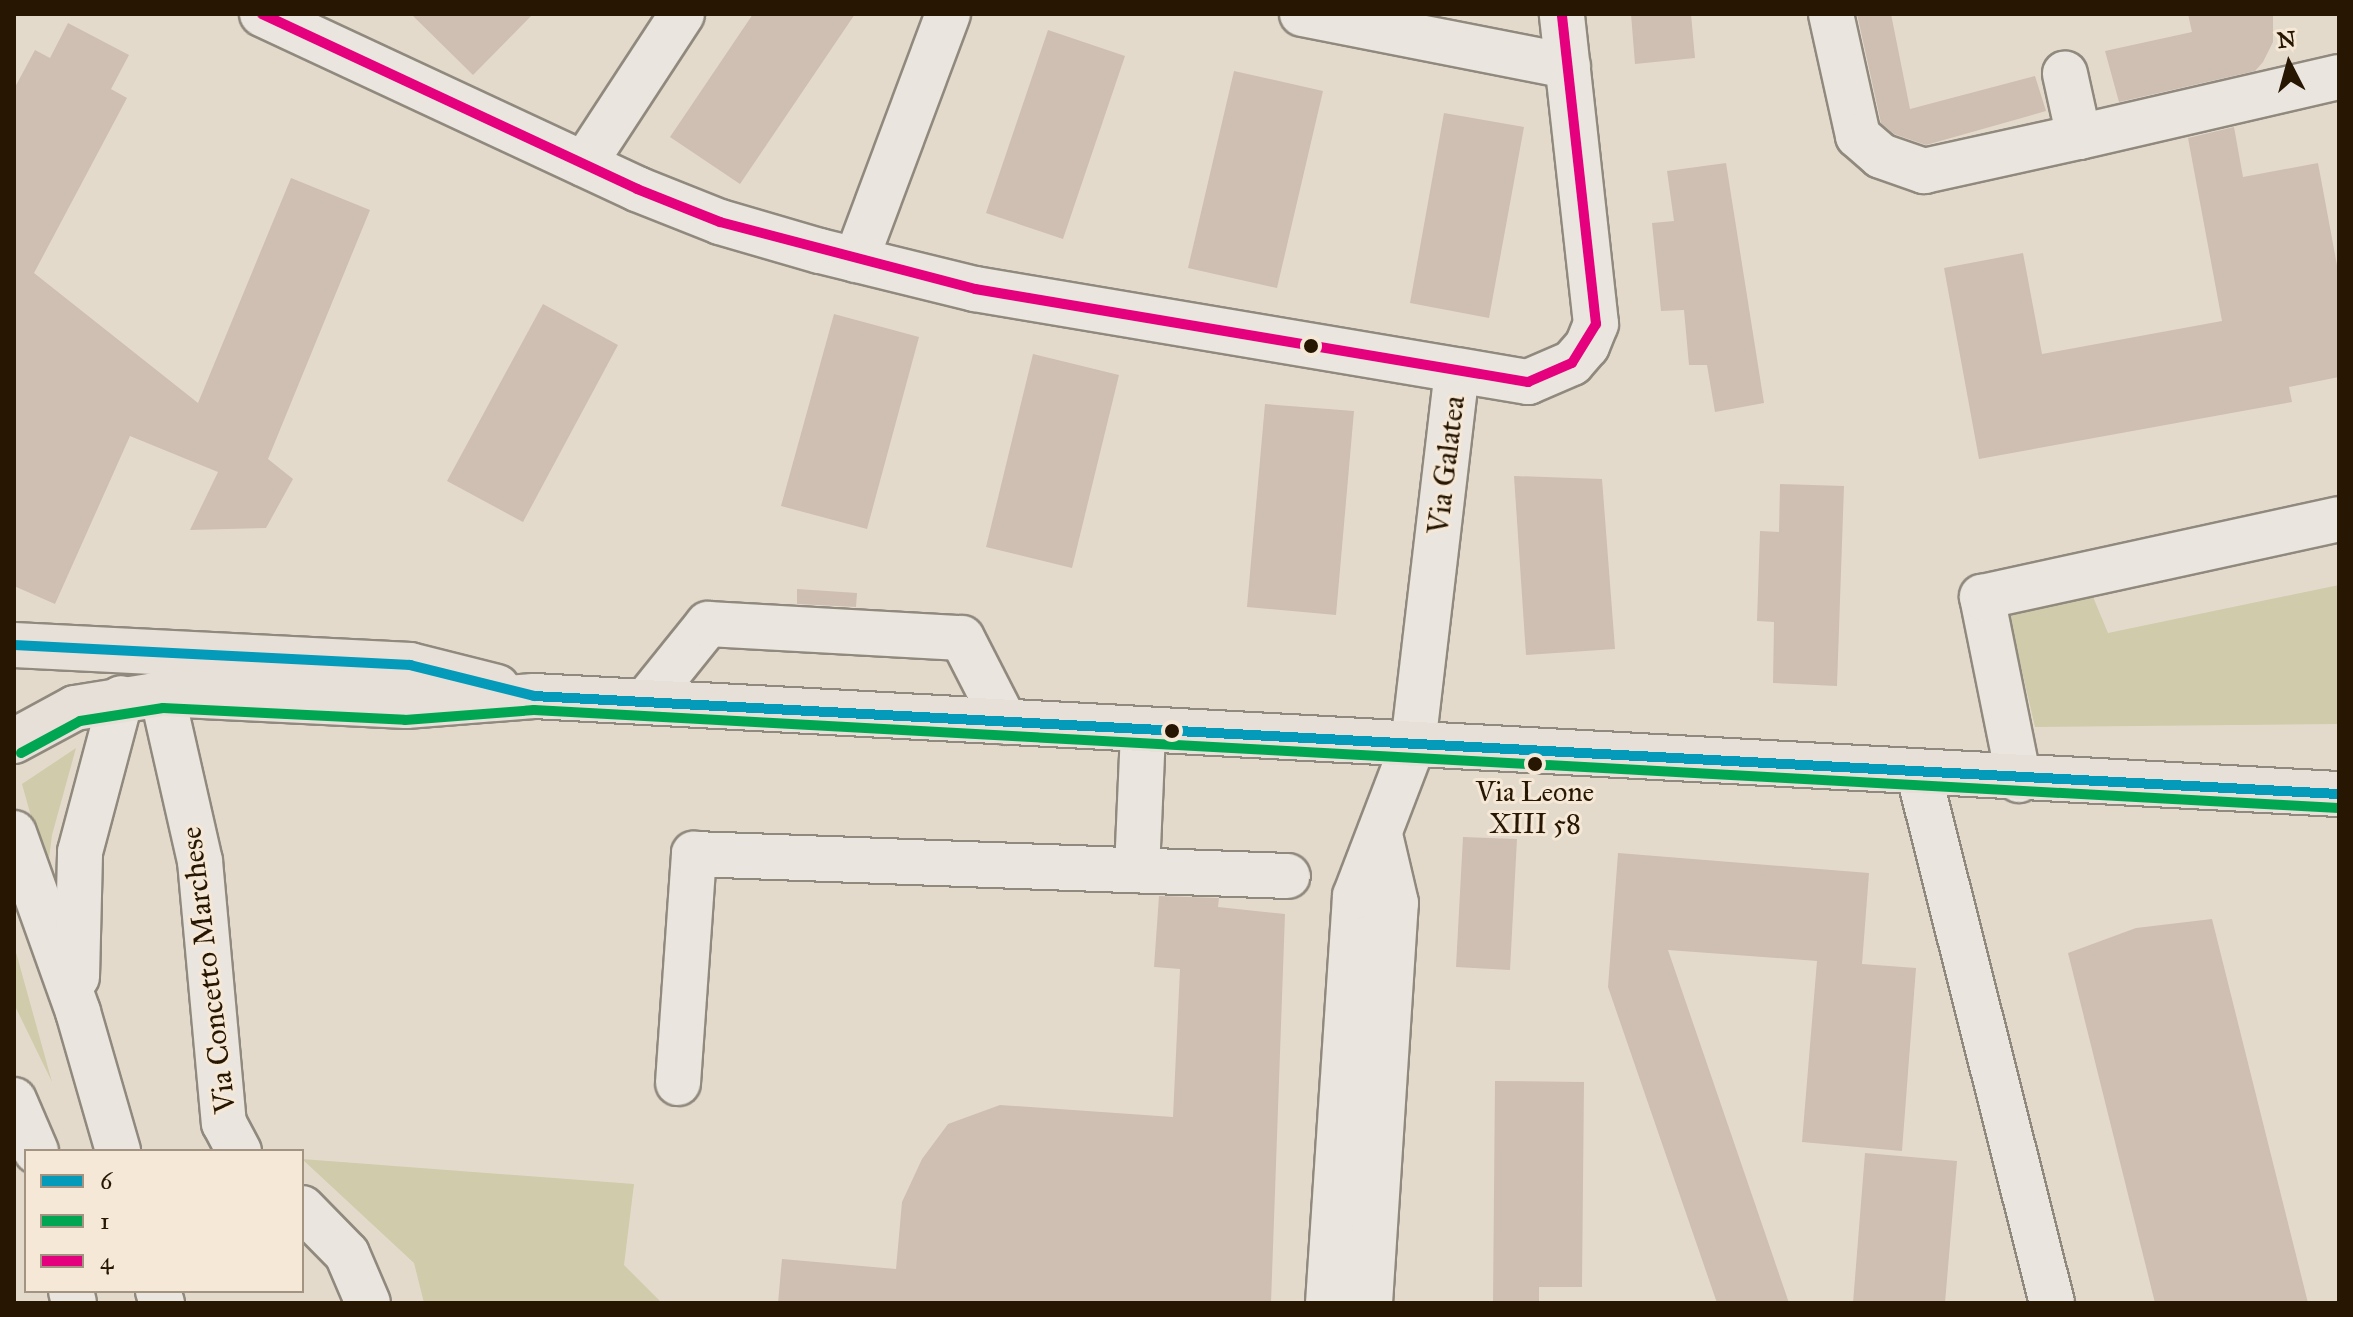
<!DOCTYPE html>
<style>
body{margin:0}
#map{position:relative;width:2353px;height:1317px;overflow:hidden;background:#e4dacc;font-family:"IM FELL Great Primer",serif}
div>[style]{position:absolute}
.green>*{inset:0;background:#d0cbaa}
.building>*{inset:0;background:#cebfb2}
.roads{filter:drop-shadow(2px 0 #90897e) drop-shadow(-2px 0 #90897e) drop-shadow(0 2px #90897e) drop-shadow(0 -2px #90897e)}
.minor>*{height:44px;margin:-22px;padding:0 22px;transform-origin:22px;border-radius:22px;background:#eae5de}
.major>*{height:44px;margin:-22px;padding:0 22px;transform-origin:22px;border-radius:22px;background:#e7e0d8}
.bus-1>*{height:10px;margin:-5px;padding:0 5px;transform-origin:5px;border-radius:5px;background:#049aba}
.bus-2>*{height:10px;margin:-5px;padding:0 5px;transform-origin:5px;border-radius:5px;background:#00a651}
.bus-3>*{height:10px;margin:-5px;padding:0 5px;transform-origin:5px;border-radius:5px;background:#e5007d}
.dots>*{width:22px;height:22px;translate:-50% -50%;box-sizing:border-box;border:4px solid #f5e8d7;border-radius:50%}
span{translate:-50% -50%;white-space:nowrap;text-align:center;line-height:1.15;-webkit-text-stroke:6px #f5e8d7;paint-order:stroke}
.bus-label{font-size:28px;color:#271601}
.street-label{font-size:30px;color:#271601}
.frame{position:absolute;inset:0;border:16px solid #271601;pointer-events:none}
.legend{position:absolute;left:24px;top:1149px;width:280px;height:144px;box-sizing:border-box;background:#f5e8d7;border:2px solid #a39481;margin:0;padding:10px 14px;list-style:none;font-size:24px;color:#271601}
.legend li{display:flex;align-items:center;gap:16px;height:40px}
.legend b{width:40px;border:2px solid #a39481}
.north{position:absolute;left:2249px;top:24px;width:80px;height:80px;-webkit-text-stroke:6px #f5e8d7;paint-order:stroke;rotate:354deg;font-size:22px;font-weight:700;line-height:32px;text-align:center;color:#271601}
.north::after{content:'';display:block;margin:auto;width:28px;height:36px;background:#271601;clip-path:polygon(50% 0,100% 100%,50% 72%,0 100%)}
</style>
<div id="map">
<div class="green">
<div style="clip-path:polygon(2339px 585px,2339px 724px,2035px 727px,2008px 611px,2091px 592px,2108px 633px)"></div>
<div style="clip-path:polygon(76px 748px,52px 835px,47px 874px,22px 784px)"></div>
<div style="clip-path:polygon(14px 945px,52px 1082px,14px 1004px)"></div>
<div style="clip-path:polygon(302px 1159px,634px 1184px,624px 1265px,662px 1303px,424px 1303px,414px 1263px)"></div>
</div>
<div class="building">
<div style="clip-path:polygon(411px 14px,533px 14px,473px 75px)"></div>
<div style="clip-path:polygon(753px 14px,855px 14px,740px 184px,670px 137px)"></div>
<div style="clip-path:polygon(1631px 14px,1691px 14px,1695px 58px,1635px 64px)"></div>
<div style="clip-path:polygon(1857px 14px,1891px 14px,1910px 109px,2035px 76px,2046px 111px,1926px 145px,1894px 134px,1881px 123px)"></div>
<div style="clip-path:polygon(2188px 14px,2273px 14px,2273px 42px,2263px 62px,2255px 71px,2119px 102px,2105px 51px,2192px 32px)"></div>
<div style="clip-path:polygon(68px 23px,129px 55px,111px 89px,127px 98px,34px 273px,198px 403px,291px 178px,370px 210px,268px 459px,293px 479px,266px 528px,190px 530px,218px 472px,130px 436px,55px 604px,14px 586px,14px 89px,35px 50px,50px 58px)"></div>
<div style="clip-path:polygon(1048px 30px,1125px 56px,1063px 239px,986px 213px)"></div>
<div style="clip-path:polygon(1234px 71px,1323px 91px,1277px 288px,1188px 268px)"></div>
<div style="clip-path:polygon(1444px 113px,1524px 127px,1489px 318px,1410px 303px)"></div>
<div style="clip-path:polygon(2234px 127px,2243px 177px,2318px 163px,2339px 276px,2339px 377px,2289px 387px,2292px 402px,1979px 459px,1944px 268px,2023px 253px,2042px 354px,2222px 321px,2188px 138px)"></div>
<div style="clip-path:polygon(1726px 163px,1764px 403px,1715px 412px,1707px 365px,1689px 365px,1684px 310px,1661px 311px,1652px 223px,1674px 221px,1667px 171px)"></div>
<div style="clip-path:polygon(543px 304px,618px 345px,523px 522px,447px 481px)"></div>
<div style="clip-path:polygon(834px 314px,919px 337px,867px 529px,781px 506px)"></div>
<div style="clip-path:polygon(1033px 354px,1119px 375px,1072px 568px,986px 547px)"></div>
<div style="clip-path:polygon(1265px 404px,1354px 411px,1336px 615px,1247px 607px)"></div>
<div style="clip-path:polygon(1514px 476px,1602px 479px,1615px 649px,1526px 655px)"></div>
<div style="clip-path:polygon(1780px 484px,1844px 486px,1837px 686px,1773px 683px,1774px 622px,1757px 621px,1760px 531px,1779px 532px)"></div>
<div style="clip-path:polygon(797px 589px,857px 593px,856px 607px,797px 604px)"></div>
<div style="clip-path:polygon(1463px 837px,1517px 839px,1510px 970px,1456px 967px)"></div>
<div style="clip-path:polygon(1618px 853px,1869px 873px,1862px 964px,1916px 968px,1902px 1151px,1802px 1142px,1817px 961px,1668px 950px,1789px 1303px,1717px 1303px,1608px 987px)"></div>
<div style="clip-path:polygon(1159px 896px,1219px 898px,1218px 907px,1285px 914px,1271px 1303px,778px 1303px,782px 1259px,896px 1269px,902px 1202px,922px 1159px,948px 1124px,1000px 1105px,1173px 1117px,1180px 969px,1154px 967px)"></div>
<div style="clip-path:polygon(2212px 919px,2308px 1303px,2155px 1303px,2068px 953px,2136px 928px)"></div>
<div style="clip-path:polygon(1495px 1081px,1584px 1082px,1582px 1287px,1539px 1287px,1539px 1303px,1493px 1303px)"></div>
<div style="clip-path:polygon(1865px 1153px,1957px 1161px,1945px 1303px,1853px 1303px)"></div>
</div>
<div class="roads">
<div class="minor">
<div style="left:262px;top:14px;width:414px;rotate:25deg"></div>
<div style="left:637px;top:189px;width:89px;rotate:21.7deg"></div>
<div style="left:720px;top:222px;width:104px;rotate:16.2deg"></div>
<div style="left:820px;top:251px;width:160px;rotate:13.8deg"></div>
<div style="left:975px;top:289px;width:561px;rotate:9.55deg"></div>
<div style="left:1528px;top:382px;width:48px;rotate:-23.4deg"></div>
<div style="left:1572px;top:363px;width:23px;rotate:-49deg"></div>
<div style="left:1587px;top:346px;width:24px;rotate:-68deg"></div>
<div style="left:1596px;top:324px;width:312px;rotate:-96.3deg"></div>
<div style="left:1302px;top:14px;width:271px;rotate:11.1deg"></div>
<div style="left:1831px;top:14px;width:125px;rotate:77.5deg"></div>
<div style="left:1858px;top:136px;width:30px;rotate:41deg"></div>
<div style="left:1881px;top:156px;width:46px;rotate:19.2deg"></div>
<div style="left:1924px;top:171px;width:159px;rotate:-12.4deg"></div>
<div style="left:2079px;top:137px;width:65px;rotate:-102.5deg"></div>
<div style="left:2079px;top:137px;width:267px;rotate:-13deg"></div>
<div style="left:584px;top:164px;width:179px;rotate:-56.8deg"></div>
<div style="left:856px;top:260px;width:263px;rotate:-69.5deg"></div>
<div style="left:162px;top:694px;width:171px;rotate:77.2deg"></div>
<div style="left:200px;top:861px;width:263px;rotate:84.8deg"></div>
<div style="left:224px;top:1123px;width:32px;rotate:62deg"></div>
<div style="left:646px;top:701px;width:99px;rotate:-51.2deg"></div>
<div style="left:708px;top:624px;width:254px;rotate:3.2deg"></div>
<div style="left:962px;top:638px;width:94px;rotate:62.9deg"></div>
<div style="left:1919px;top:775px;width:544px;rotate:75.86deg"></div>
<div style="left:2019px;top:780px;width:187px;rotate:-101.4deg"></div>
<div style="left:1982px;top:597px;width:365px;rotate:-12.3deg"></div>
<div style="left:14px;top:833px;width:190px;rotate:70.3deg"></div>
<div style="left:78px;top:1012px;width:145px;rotate:73.9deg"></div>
<div style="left:1137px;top:870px;width:140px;rotate:-87.5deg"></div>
<div style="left:77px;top:977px;width:125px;rotate:-88.6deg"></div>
<div style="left:80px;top:852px;width:159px;rotate:-75.1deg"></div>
<div style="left:678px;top:1083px;width:230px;rotate:-86deg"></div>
<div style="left:694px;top:854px;width:594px;rotate:2.12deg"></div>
<div style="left:14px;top:1100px;width:56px;rotate:66.7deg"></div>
<div style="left:302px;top:1208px;width:64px;rotate:45.6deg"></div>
<div style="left:347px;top:1254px;width:53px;rotate:66.8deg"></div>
<div style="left:71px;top:1291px;width:12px;rotate:76deg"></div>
<div style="left:158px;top:1291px;width:13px;rotate:72deg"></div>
<div style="left:1328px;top:1303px;width:408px;rotate:-86.2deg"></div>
<div style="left:1355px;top:896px;width:162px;rotate:-69deg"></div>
<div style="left:1413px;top:745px;width:375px;rotate:-83.3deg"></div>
<div style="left:1370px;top:1303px;width:401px;rotate:-86.3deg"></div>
<div style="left:1396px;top:903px;width:70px;rotate:-103.2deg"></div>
</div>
<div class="major">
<div style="left:14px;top:645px;width:397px;rotate:2.9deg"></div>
<div style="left:410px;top:665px;width:90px;rotate:14.2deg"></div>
<div style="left:14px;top:741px;width:69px;rotate:-28.4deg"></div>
<div style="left:75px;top:708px;width:88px;rotate:-9.1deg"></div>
<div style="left:162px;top:694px;width:244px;rotate:2.8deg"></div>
<div style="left:406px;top:706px;width:128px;rotate:-4.5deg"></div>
<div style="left:534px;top:696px;width:1808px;rotate:3.11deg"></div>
</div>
</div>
<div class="bus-1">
<div style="left:14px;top:645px;width:397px;rotate:2.9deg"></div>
<div style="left:410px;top:665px;width:128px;rotate:14deg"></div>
<div style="left:534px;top:696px;width:1808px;rotate:3.11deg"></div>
</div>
<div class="bus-2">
<div style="left:21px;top:753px;width:67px;rotate:-28.5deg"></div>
<div style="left:80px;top:721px;width:84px;rotate:-8.9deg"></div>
<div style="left:163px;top:708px;width:242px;rotate:2.8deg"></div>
<div style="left:405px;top:720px;width:129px;rotate:-4.4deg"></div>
<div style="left:534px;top:710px;width:1807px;rotate:3.11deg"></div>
</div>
<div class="bus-3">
<div style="left:262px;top:14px;width:414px;rotate:25deg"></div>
<div style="left:637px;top:189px;width:89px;rotate:21.7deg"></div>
<div style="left:720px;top:222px;width:264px;rotate:14.7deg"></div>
<div style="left:975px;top:289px;width:561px;rotate:9.55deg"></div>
<div style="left:1528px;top:382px;width:48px;rotate:-23.4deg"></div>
<div style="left:1572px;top:363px;width:46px;rotate:-58.4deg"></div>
<div style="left:1596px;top:324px;width:312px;rotate:-96.3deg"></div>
</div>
<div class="dots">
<div style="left:1311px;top:346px;background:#271601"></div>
<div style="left:1172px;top:731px;background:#271601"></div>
<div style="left:1535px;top:764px;background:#271601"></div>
</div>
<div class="bus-label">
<span style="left:1535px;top:808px">Via Leone<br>XIII 58</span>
</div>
<div class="street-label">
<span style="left:1446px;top:465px;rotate:-83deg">Via Galatea</span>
<span style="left:208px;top:970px;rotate:-97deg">Via Concetto Marchese</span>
</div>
<div class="frame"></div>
<ul class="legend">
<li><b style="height:10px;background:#049aba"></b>6</li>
<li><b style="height:10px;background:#00a651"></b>1</li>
<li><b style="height:10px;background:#e5007d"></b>4</li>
</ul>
<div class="north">N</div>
</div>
